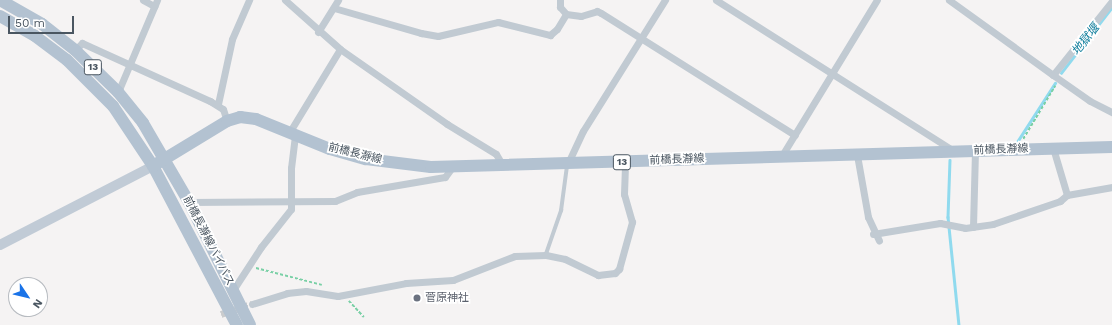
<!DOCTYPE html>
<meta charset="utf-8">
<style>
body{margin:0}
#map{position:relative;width:1112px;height:325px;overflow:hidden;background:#f5f3f3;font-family:"Work Sans","Noto Sans JP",sans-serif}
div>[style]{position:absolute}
.stream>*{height:2.5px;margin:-1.25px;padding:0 1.25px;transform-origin:1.25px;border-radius:1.25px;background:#90daee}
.street-tunnel>*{height:7px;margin-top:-3.5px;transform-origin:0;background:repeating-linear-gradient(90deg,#caccce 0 7px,transparent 0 10.5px)}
.path>*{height:1.5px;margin-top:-0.75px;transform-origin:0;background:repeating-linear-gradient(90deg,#7ad0a6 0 3px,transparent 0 5px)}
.lane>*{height:3.5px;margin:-1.75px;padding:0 1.75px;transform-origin:1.75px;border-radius:1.75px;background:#c1cad2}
.street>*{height:7px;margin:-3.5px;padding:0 3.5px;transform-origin:3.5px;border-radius:3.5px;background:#c1cad2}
.secondary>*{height:10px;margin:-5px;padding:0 5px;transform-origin:5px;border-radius:5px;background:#c1cbd6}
.primary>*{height:12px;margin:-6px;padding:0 6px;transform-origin:6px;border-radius:6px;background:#b3c2d1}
.dots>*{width:11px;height:11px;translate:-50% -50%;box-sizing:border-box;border:2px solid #fff;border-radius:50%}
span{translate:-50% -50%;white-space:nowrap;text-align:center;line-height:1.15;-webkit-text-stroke:3.5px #fff;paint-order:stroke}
.shield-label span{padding:1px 3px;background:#fff;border:1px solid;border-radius:3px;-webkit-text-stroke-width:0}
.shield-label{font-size:10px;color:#4a5661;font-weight:700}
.street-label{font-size:11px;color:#4a5661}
.worship-label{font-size:11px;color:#5b616d}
.left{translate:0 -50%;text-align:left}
.water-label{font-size:12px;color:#0c7c9b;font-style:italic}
.north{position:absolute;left:8px;top:277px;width:40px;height:40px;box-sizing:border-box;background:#fff;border:1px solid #b7bbc0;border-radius:50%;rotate:125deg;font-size:11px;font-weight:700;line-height:16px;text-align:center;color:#4a5661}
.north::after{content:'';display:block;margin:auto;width:14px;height:18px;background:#1a73e8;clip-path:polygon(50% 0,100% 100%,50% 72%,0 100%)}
.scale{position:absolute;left:8px;top:16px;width:66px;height:18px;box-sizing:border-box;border:2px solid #4a5661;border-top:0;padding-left:5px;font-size:12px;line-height:14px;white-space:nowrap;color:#4a5661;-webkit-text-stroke:3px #fff;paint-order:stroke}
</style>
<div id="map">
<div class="stream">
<div style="left:1061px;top:73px;width:83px;rotate:-52.3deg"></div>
<div style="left:1017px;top:142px;width:70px;rotate:-57.2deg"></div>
<div style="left:950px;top:160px;width:57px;rotate:92deg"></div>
<div style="left:948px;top:217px;width:109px;rotate:84.2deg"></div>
</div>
<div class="street-tunnel">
<div style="left:221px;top:314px;width:33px;rotate:-18deg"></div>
</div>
<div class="path">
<div style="left:1023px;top:139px;width:62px;rotate:-58.9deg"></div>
<div style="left:256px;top:268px;width:68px;rotate:14.4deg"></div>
<div style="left:349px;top:301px;width:22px;rotate:47deg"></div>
</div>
<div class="lane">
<div style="left:546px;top:254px;width:46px;rotate:-70.8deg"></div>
<div style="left:561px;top:211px;width:45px;rotate:-82.4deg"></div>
</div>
<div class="street">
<div style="left:143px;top:0;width:13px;rotate:29deg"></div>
<div style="left:285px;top:0;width:74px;rotate:41.7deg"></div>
<div style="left:340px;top:49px;width:131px;rotate:35deg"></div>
<div style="left:447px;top:124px;width:57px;rotate:31.5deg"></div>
<div style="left:496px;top:154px;width:14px;rotate:60deg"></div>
<div style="left:560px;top:0;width:7px;rotate:90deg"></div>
<div style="left:560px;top:7px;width:9px;rotate:49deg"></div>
<div style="left:566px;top:14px;width:15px;rotate:8deg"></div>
<div style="left:581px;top:16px;width:17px;rotate:-17deg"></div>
<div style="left:597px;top:11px;width:4px;rotate:27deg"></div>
<div style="left:601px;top:13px;width:229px;rotate:32.2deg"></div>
<div style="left:716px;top:0;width:282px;rotate:32.4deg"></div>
<div style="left:949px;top:0;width:128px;rotate:35.8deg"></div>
<div style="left:1053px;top:75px;width:95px;rotate:-51.4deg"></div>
<div style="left:334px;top:8px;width:91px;rotate:16deg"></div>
<div style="left:421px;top:33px;width:17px;rotate:10deg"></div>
<div style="left:438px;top:36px;width:62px;rotate:-13.1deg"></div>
<div style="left:498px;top:22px;width:54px;rotate:14deg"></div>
<div style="left:550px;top:35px;width:9px;rotate:-41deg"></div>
<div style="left:557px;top:29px;width:17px;rotate:-59deg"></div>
<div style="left:318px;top:32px;width:38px;rotate:-58deg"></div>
<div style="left:75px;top:50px;width:10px;rotate:-45deg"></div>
<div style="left:82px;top:43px;width:141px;rotate:24.4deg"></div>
<div style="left:210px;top:101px;width:15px;rotate:32deg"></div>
<div style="left:223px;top:109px;width:13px;rotate:72deg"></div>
<div style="left:1053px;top:75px;width:45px;rotate:35.1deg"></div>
<div style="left:1090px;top:101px;width:25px;rotate:27deg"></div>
<div style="left:118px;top:92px;width:100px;rotate:-67deg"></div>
<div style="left:218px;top:104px;width:66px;rotate:-77.8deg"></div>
<div style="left:232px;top:39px;width:43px;rotate:-66.4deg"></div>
<div style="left:289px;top:133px;width:98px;rotate:-58.7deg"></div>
<div style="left:857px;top:155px;width:63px;rotate:79.9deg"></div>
<div style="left:868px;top:217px;width:26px;rotate:65deg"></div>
<div style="left:781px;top:157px;width:184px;rotate:-58.6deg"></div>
<div style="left:568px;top:163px;width:35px;rotate:-65deg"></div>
<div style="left:583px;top:131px;width:155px;rotate:-58deg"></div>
<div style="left:1067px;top:195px;width:46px;rotate:-10.1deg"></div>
<div style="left:189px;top:202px;width:146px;rotate:-0.4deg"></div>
<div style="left:335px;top:201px;width:24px;rotate:-22deg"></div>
<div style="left:357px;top:192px;width:89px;rotate:-9.7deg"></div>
<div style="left:445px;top:177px;width:14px;rotate:-54deg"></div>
<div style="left:973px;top:227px;width:76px;rotate:-88.5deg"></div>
<div style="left:873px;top:234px;width:68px;rotate:-9.3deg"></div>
<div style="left:940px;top:223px;width:25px;rotate:11deg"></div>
<div style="left:965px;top:228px;width:28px;rotate:-8deg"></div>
<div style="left:993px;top:224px;width:71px;rotate:-18.9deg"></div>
<div style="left:1060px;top:201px;width:9px;rotate:-41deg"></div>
<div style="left:1067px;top:195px;width:49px;rotate:-106.6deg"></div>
<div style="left:233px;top:290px;width:51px;rotate:-56.9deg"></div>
<div style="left:261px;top:247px;width:48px;rotate:-51.7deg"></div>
<div style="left:291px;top:209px;width:41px;rotate:-90deg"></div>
<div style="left:291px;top:168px;width:32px;rotate:-83deg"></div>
<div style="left:252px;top:304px;width:37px;rotate:-17deg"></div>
<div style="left:287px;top:293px;width:19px;rotate:-6deg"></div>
<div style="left:306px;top:291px;width:32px;rotate:9deg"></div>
<div style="left:338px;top:296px;width:69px;rotate:-10.8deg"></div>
<div style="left:406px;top:283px;width:47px;rotate:-3.7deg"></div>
<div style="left:453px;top:280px;width:66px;rotate:-21.2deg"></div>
<div style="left:515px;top:256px;width:31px;rotate:-2deg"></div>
<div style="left:546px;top:255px;width:19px;rotate:12deg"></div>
<div style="left:565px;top:259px;width:37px;rotate:26deg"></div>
<div style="left:598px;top:275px;width:17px;rotate:-7deg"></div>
<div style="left:615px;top:273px;width:6px;rotate:-45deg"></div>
<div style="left:619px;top:269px;width:49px;rotate:-74.5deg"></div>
<div style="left:632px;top:222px;width:29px;rotate:-106deg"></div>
<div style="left:624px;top:194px;width:32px;rotate:-88deg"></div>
</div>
<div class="secondary">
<div style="left:0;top:245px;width:172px;rotate:-27.3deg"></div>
</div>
<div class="primary">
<div style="left:0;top:0;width:48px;rotate:29.7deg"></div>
<div style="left:42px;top:24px;width:42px;rotate:38.2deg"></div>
<div style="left:75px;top:50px;width:60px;rotate:44.3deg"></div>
<div style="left:118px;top:92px;width:40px;rotate:51deg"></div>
<div style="left:143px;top:123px;width:91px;rotate:59.8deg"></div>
<div style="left:189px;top:202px;width:137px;rotate:63.6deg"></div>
<div style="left:0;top:16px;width:40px;rotate:29.7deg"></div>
<div style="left:35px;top:36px;width:40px;rotate:37deg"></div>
<div style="left:67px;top:60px;width:65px;rotate:45deg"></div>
<div style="left:113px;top:106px;width:72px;rotate:56.3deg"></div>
<div style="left:153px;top:166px;width:180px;rotate:62.2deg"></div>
<div style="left:153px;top:166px;width:87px;rotate:-31.3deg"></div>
<div style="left:227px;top:121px;width:14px;rotate:-17deg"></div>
<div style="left:240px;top:117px;width:16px;rotate:7deg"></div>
<div style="left:256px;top:119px;width:80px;rotate:22.1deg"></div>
<div style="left:330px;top:149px;width:37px;rotate:16deg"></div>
<div style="left:366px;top:159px;width:65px;rotate:7deg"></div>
<div style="left:431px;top:167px;width:681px;rotate:-1.68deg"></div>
</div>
<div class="dots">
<div style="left:417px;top:298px;background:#6b7280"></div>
</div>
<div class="shield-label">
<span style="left:93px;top:67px">13</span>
<span style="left:622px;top:162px">13</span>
</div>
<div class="street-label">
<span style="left:1001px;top:150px;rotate:-2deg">前橋長瀞線</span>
<span style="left:355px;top:154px;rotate:14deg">前橋長瀞線</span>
<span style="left:677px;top:160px;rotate:-2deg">前橋長瀞線</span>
<span style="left:208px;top:241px;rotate:63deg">前橋長瀞線バイパス</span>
</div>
<div class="worship-label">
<span class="left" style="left:425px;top:298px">菅原神社</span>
</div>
<div class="water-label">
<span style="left:1086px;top:40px;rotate:-52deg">地獄堰</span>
</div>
<div class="north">N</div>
<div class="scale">50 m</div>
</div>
